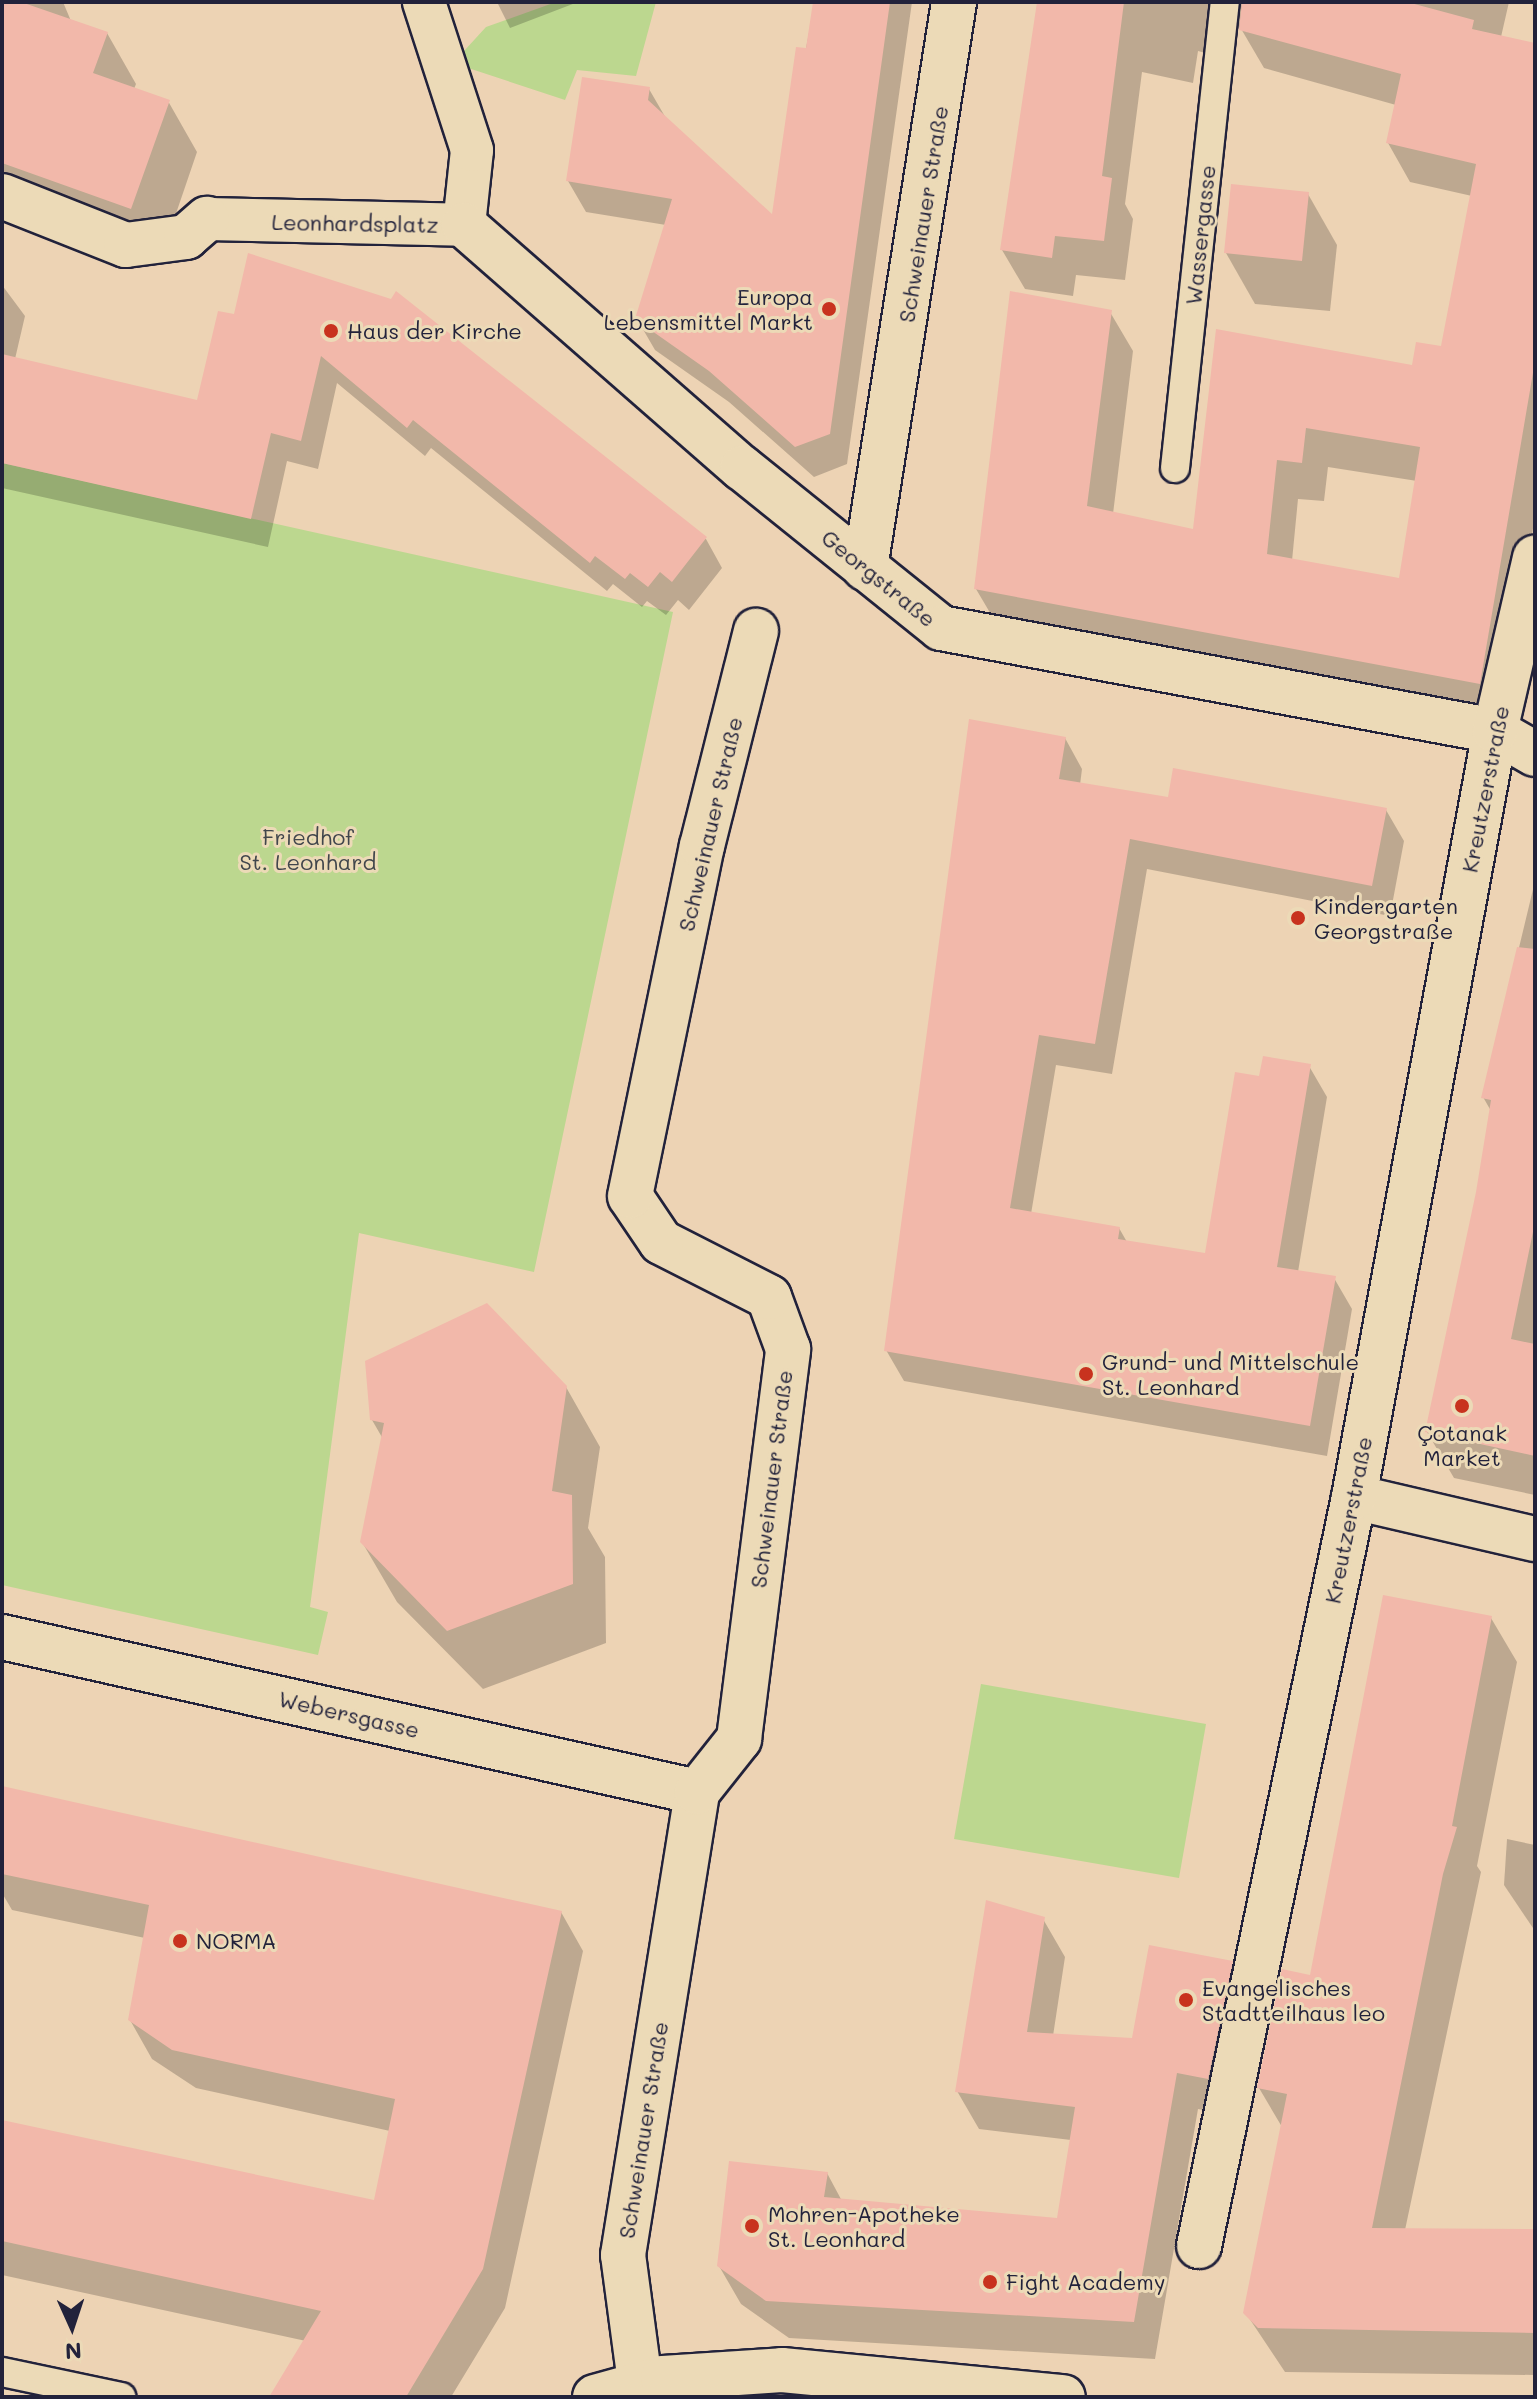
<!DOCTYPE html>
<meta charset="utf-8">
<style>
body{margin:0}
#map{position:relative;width:1537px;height:2399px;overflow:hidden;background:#edd3b4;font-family:Mali,sans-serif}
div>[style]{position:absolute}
.green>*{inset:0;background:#bcd78f}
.shadow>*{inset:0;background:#0003}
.building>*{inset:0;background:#f2b8aa}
.roads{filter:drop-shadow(2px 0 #22223b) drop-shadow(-2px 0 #22223b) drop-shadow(0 2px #22223b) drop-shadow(0 -2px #22223b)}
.service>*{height:28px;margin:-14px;padding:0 14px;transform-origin:14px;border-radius:14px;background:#ecdab7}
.pedestrian>*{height:42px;margin:-21px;padding:0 21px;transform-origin:21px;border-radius:21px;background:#ecdab7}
.minor>*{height:44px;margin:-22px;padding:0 22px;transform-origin:22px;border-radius:22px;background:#ecdab7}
.secondary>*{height:44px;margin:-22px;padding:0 22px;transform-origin:22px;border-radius:22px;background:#ecdab7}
.dots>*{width:22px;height:22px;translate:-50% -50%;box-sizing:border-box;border:4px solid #ecdab7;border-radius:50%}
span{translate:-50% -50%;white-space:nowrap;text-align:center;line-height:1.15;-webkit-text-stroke:6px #ecdab7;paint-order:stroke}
.street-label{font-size:22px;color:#22223b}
.poi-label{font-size:22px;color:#22223b}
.right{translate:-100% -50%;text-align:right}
.left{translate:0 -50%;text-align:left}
.park-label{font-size:22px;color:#41464c}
.frame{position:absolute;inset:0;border:4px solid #22223b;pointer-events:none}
.north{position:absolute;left:32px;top:2287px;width:80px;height:80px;-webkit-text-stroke:6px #ecdab7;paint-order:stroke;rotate:177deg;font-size:22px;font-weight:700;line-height:32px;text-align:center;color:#22223b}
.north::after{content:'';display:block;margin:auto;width:28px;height:36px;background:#22223b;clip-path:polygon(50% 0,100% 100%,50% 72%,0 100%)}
</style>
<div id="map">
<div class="green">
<div style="clip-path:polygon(556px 2px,656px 2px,636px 76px,577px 70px,565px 100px,453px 63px,486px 27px)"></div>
<div style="clip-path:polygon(2px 463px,673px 612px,534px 1272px,359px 1233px,310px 1607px,328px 1612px,318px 1655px,2px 1585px)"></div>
<div style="clip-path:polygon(981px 1684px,1206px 1724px,1179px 1878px,954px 1839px)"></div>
</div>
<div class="shadow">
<div style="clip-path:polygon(2px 2px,63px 2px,71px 21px,107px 33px,136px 84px,134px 89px,168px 101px,197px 152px,168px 237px,2px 179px)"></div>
<div style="clip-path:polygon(497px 2px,578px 2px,510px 28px)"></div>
<div style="clip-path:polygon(815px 2px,912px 2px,847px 464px,814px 477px,729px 402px,655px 350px,637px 319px,666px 225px,586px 212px,568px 181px,649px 89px,667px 120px,773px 218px)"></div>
<div style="clip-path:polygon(evenodd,1039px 2px,1509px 2px,1501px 37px,1535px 45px,1535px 516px,1502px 722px,999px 628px,976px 589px,1110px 312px,1133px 351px,1113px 514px,1195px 531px,1218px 331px,1414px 367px,1443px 349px,1472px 196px,1410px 182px,1388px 143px,1396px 105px,1264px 68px,1240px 27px,1230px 39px,1228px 59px,1198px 51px,1193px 83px,1142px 72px,1125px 204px,1133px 219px,1125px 280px,1076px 275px,1073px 296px,1025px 289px,1002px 250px,1039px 2px,1328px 467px,1417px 481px,1401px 581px,1292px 561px,1298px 499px,1324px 501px,1328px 467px)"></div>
<div style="clip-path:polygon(1308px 194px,1337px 245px,1330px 311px,1255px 304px,1226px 253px)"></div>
<div style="clip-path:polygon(250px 255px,706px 539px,722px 568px,689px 610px,678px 600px,666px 615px,647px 601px,642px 607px,613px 584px,607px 591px,431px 448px,425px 456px,337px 383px,318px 469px,287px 461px,268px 547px,2px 488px,2px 285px,25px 316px,15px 359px,199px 402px,235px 317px)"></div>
<div style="clip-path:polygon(1065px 738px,1082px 769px,1080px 785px,1169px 799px,1386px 810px,1404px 841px,1390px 916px,1147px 869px,1112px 1074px,1056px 1065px,1031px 1214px,1119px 1228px,1127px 1242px,1206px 1255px,1309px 1066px,1327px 1097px,1298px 1272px,1334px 1278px,1352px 1309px,1327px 1456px,904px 1381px,886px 1350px)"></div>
<div style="clip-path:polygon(1535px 881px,1535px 1495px,1454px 1478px,1427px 1432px,1478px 1192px,1491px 1111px,1483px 1097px)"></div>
<div style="clip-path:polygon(566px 1387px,600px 1447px,588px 1528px,605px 1557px,606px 1643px,483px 1689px,397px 1602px,362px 1542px,383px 1439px,372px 1420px)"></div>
<div style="clip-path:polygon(1491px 1618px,1517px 1662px,1477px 1866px,1481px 1872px,1405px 2230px,1535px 2230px,1535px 2375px,1285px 2372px,1245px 2312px,1282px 2127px,1259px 2088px)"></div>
<div style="clip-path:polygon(2px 1802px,561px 1912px,583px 1951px,505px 2308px,451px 2397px,272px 2397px,306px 2341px,2px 2275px,2px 2122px,375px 2203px,390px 2131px,196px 2088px,152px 2059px,130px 2020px,145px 1938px,12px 1910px,2px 1893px)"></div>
<div style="clip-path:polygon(1507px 1839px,1535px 1845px,1535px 1931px,1504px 1885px)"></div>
<div style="clip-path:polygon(1043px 1919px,1065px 1957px,1053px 2036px,1134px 2040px,1231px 1962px,1253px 2000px,1229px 2115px,1198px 2109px,1155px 2359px,789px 2338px,741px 2304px,719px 2266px,827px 2173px,842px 2201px,1059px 2220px,1071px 2140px,979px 2129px,957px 2091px)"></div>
</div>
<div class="building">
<div style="clip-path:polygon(2px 2px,21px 2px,108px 32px,93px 73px,170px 100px,131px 209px,2px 163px)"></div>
<div style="clip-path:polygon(813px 2px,890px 2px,830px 434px,795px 447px,709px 371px,635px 319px,672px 199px,566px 181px,582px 77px,650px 87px,648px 100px,772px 214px,796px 47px,806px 48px)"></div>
<div style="clip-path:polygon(1037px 2px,1124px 2px,1102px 176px,1112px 178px,1104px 241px,1055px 236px,1052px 258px,1000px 250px)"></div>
<div style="clip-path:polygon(evenodd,1242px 2px,1407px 2px,1474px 20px,1472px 29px,1535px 43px,1535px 361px,1480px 684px,974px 589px,1010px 291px,1112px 310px,1087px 506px,1193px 529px,1216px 329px,1412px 365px,1416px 342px,1441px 346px,1476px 164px,1386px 143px,1401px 74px,1239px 30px,1242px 2px,1306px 428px,1420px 447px,1399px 578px,1267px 554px,1277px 460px,1302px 463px,1306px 428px)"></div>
<div style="clip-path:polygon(1231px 184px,1309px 192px,1302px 261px,1224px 253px)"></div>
<div style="clip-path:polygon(248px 253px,391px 299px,396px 291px,707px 537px,672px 582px,660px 572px,648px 587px,630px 573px,625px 579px,595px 556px,590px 563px,413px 420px,407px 428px,321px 356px,301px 441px,271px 433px,251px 519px,2px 463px,2px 354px,197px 400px,218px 311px,234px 314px)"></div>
<div style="clip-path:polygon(969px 719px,1066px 737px,1059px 779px,1168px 797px,1173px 768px,1387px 808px,1372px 886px,1130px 839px,1095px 1044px,1039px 1035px,1010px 1208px,1120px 1227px,1118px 1239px,1205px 1253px,1235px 1072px,1259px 1076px,1263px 1056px,1311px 1064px,1277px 1267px,1336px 1276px,1310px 1426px,884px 1351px)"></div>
<div style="clip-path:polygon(1517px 947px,1535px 949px,1535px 1222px,1511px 1339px,1535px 1344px,1535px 1456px,1425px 1432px,1476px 1192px,1491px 1100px,1481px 1098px)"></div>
<div style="clip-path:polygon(487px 1303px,567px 1386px,552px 1491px,572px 1495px,573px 1584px,447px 1631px,360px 1542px,384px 1423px,370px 1420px,365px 1361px)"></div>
<div style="clip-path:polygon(1383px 1595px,1492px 1616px,1452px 1826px,1457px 1827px,1443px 1874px,1372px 2228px,1535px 2229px,1535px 2333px,1258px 2328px,1243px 2313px,1287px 2094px,1257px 2088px,1282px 1969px,1310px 1975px)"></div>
<div style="clip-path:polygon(2px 1786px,562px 1911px,483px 2269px,406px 2397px,269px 2397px,321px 2311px,2px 2241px,2px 2120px,374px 2200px,395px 2099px,172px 2050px,128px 2020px,149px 1905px,2px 1874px)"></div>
<div style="clip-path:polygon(986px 1900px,1045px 1917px,1027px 2032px,1132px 2038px,1149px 1945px,1233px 1961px,1208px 2079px,1177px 2073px,1134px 2322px,766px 2301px,717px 2266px,729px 2161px,828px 2172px,824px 2197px,1057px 2218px,1075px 2107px,955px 2092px)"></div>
</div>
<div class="roads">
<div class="service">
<div style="left:1175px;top:468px;width:469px;rotate:-83.9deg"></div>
<div style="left:2px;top:2372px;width:122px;rotate:11.9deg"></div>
</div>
<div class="pedestrian">
<div style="left:207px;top:219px;width:257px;rotate:1.3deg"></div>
<div style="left:464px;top:225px;width:75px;rotate:-83.9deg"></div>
<div style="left:472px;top:150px;width:156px;rotate:-108deg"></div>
</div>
<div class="minor">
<div style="left:2px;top:196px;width:133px;rotate:21.6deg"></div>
<div style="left:126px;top:245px;width:61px;rotate:-7.6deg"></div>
<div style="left:186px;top:237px;width:28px;rotate:-41deg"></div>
<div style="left:464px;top:225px;width:369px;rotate:41.2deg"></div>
<div style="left:742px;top:468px;width:255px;rotate:38.8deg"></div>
<div style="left:941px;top:628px;width:563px;rotate:10.53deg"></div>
<div style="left:1495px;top:731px;width:46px;rotate:29.9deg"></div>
<div style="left:865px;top:568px;width:573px;rotate:-81.06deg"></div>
<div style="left:1354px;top:1497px;width:186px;rotate:13.1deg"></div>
<div style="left:2px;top:1637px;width:712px;rotate:12.57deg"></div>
<div style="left:1199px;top:2246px;width:765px;rotate:-78.31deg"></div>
<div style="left:1354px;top:1497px;width:779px;rotate:-79.57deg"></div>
<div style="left:1495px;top:731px;width:178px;rotate:-77deg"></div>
<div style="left:642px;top:2397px;width:143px;rotate:-97.6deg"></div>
<div style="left:623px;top:2255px;width:469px;rotate:-80.9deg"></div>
<div style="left:697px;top:1792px;width:68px;rotate:-51.6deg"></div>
<div style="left:739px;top:1739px;width:393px;rotate:-82.8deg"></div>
<div style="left:788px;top:1349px;width:55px;rotate:-110.1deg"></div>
<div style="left:769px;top:1297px;width:121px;rotate:-153deg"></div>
<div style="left:661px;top:1242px;width:55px;rotate:-124deg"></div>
<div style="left:630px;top:1196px;width:357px;rotate:-78.4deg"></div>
<div style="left:702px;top:846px;width:222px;rotate:-75.9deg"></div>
</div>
<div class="secondary">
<div style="left:595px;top:2397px;width:71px;rotate:-15.6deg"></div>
<div style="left:663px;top:2378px;width:119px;rotate:-3.8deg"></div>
<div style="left:782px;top:2370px;width:282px;rotate:5.5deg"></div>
</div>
</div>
<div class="dots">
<div style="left:829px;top:309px;background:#c8321e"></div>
<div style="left:331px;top:331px;background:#c8321e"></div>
<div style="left:1298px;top:918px;background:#c8321e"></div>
<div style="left:1086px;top:1374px;background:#c8321e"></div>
<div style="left:1462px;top:1406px;background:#c8321e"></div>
<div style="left:180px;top:1941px;background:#c8321e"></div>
<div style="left:1186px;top:2000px;background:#c8321e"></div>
<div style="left:752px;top:2226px;background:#c8321e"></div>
<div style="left:990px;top:2282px;background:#c8321e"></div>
</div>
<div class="street-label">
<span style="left:923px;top:214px;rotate:-81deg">Schweinauer Straße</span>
<span style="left:355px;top:223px;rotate:1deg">Leonhardsplatz</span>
<span style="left:1200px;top:235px;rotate:-84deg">Wassergasse</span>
<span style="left:879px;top:578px;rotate:39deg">Georgstraße</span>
<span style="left:1485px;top:789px;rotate:-79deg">Kreutzerstraße</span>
<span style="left:710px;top:824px;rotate:-77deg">Schweinauer Straße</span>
<span style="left:771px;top:1479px;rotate:-83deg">Schweinauer Straße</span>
<span style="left:1348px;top:1520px;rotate:-79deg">Kreutzerstraße</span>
<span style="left:349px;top:1714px;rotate:13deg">Webersgasse</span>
<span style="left:643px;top:2130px;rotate:-81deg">Schweinauer Straße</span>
</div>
<div class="poi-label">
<span class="right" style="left:813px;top:309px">Europa<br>Lebensmittel Markt</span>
<span class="left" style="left:347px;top:331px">Haus der Kirche</span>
<span class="left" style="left:1314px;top:918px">Kindergarten<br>Georgstraße</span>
<span class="left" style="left:1102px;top:1374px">Grund- und Mittelschule<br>St. Leonhard</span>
<span style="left:1462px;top:1445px">Çotanak<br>Market</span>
<span class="left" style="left:196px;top:1941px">NORMA</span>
<span class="left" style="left:1202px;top:2000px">Evangelisches<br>Stadtteilhaus leo</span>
<span class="left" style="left:768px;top:2226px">Mohren-Apotheke<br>St. Leonhard</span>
<span class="left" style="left:1006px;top:2282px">Fight Academy</span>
</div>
<div class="park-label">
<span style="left:308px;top:849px">Friedhof<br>St. Leonhard</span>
</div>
<div class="frame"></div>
<div class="north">N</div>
</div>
